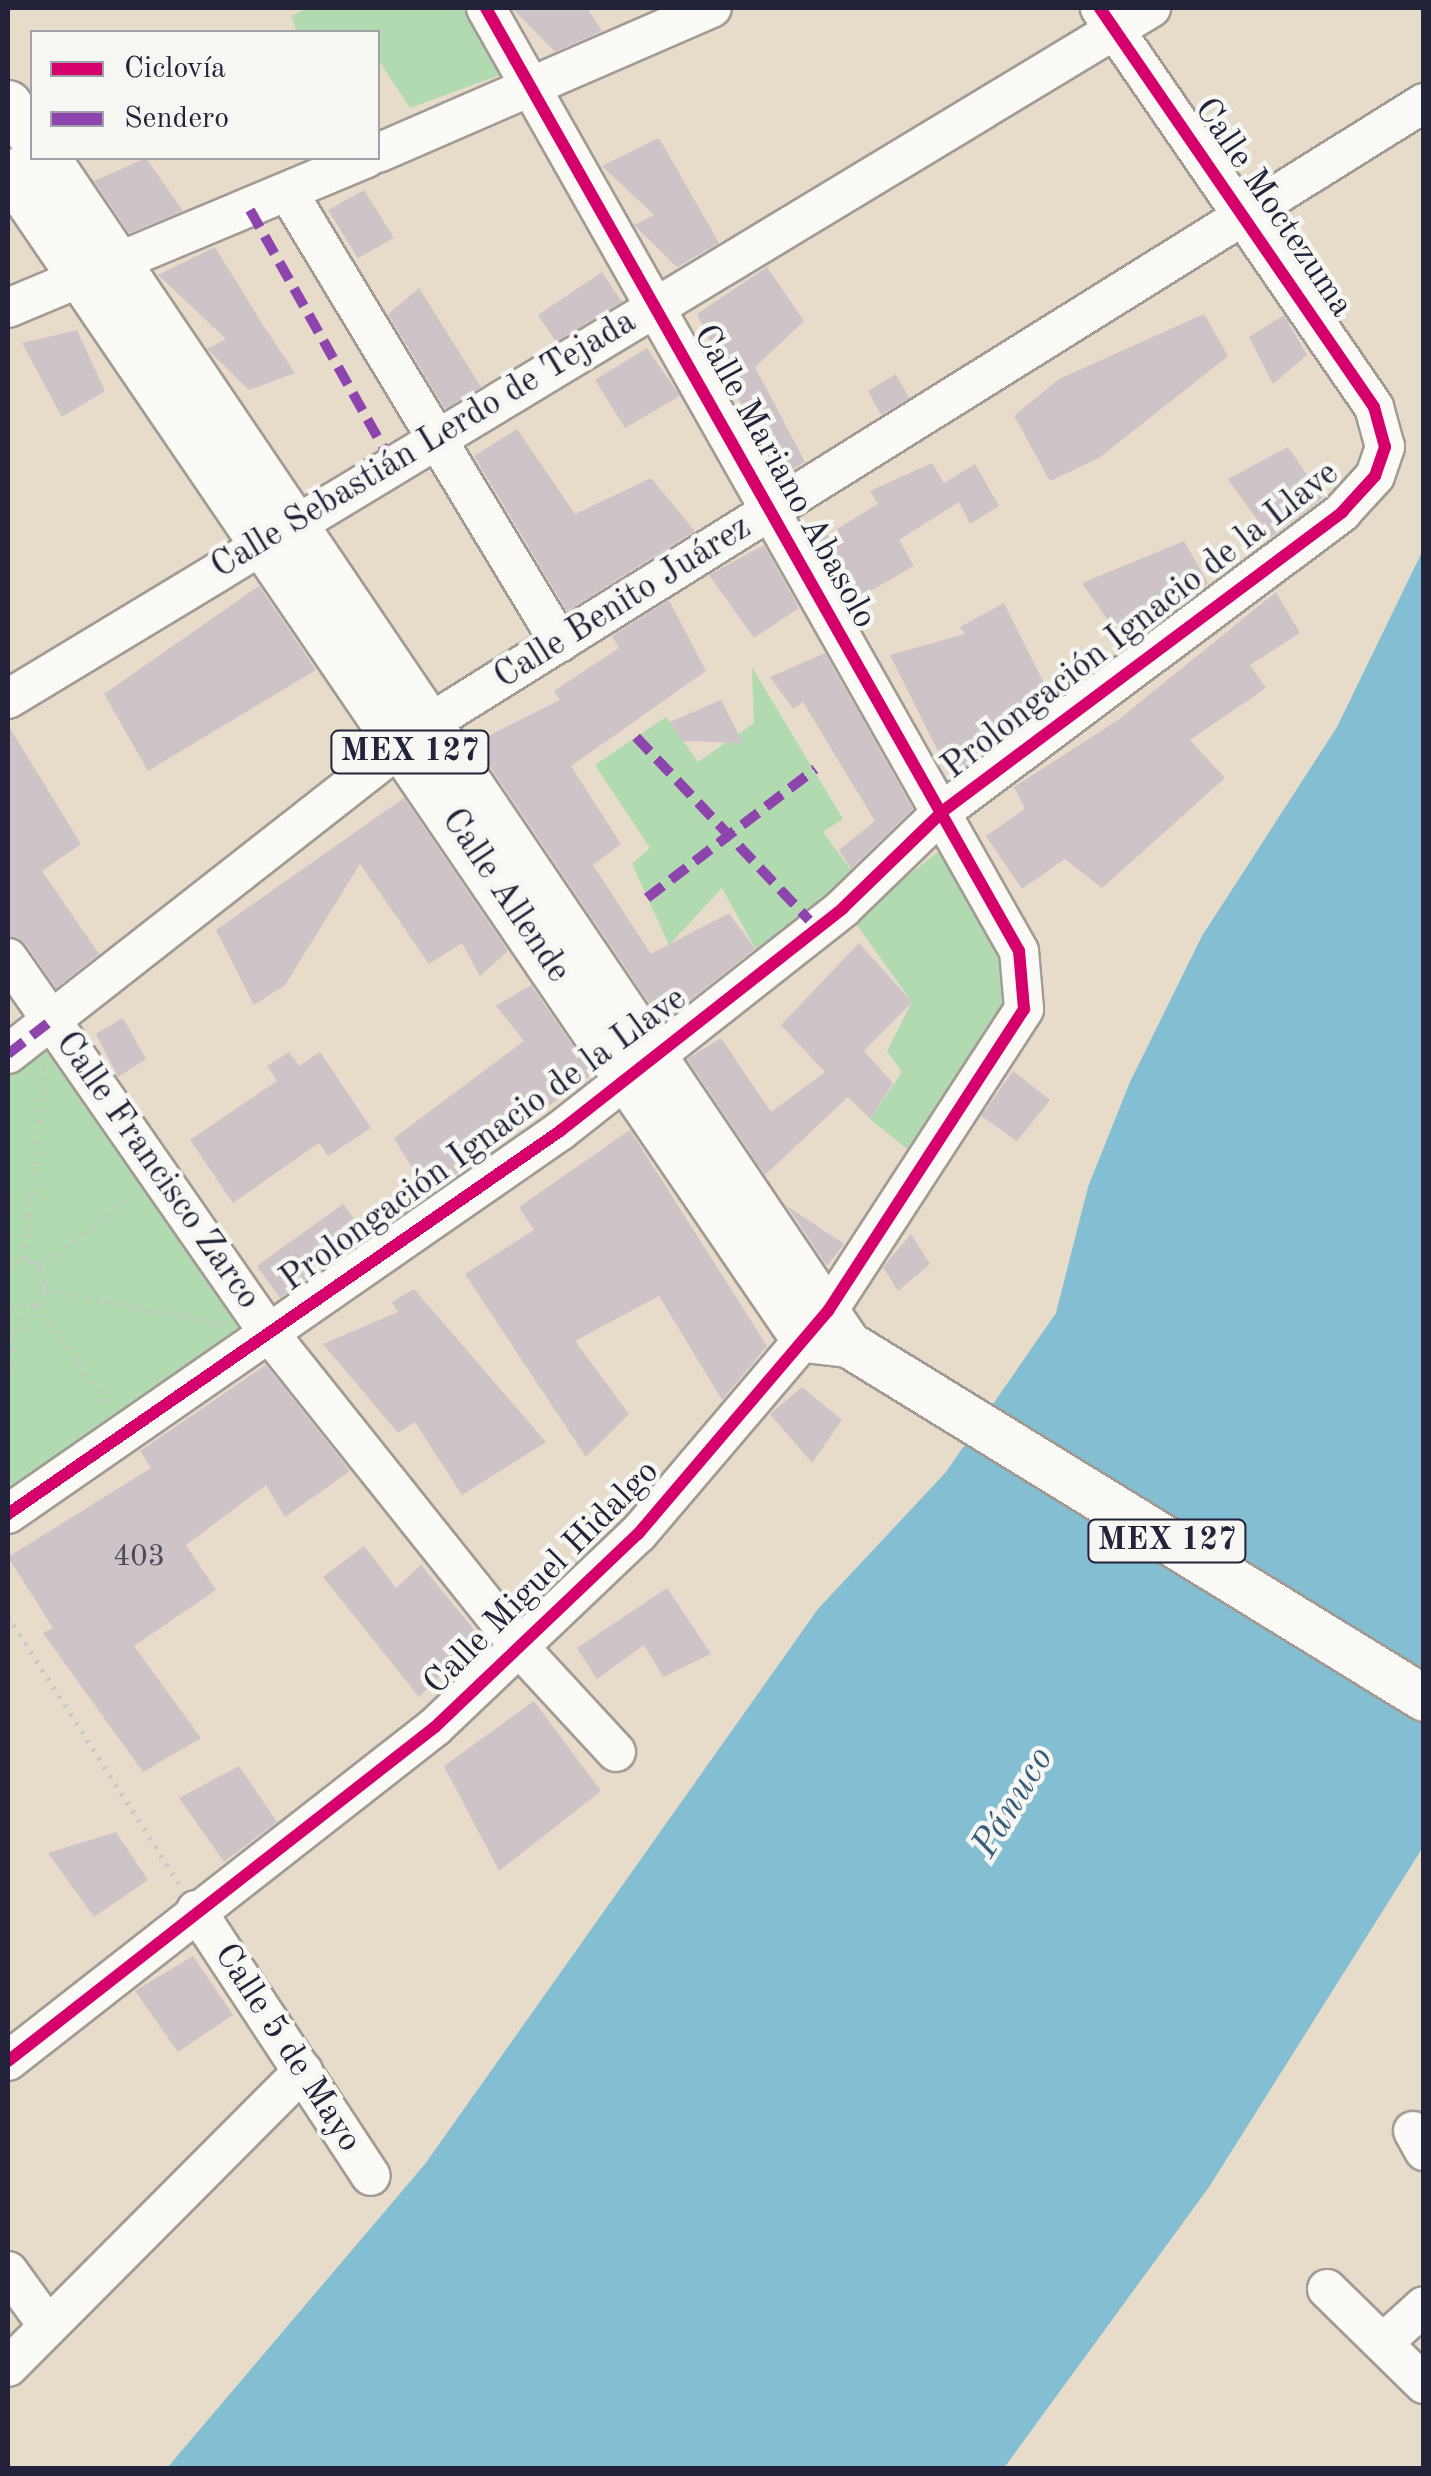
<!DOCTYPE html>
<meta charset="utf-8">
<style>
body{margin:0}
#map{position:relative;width:1431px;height:2476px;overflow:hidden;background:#e7dbca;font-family:"Old Standard TT",serif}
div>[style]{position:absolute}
.green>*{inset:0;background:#b1dab1}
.water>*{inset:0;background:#84bed2}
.building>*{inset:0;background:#cec4c8}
.path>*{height:5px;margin-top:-2.5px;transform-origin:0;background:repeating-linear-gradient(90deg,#c8c6c4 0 2.5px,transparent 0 10.5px)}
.roads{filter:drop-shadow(2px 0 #a19b94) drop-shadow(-2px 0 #a19b94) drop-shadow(0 2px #a19b94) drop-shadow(0 -2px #a19b94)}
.minor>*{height:38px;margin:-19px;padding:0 19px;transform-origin:19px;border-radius:19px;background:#fbfaf7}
.major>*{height:45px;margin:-22.5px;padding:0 22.5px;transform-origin:22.5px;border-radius:22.5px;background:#fbfaf7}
.quiet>*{height:10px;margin-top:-5px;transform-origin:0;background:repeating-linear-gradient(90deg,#8e44ad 0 20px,transparent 0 30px)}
.cycleway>*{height:12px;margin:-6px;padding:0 6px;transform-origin:6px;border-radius:6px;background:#d6006c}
span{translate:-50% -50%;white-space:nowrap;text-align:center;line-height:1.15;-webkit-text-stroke:9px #f6f6f2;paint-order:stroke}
.number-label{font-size:30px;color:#4d4a5e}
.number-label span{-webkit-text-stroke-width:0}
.shield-label span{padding:2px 8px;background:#f6f6f2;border:2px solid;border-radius:8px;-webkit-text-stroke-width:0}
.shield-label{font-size:32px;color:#22223b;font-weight:700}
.street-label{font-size:35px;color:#22223b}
.water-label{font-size:38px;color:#385b79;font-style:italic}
.frame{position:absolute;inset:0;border:10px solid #22223b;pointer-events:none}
.legend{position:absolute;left:30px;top:30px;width:350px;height:130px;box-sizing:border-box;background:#f6f6f2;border:2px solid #a1a1a9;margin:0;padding:12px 18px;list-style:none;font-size:30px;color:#22223b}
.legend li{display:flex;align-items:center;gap:20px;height:50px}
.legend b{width:50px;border:2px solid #a1a1a9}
</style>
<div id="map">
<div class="green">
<div style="clip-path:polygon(307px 8px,468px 8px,505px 73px,410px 108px,378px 59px,378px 32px,297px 32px,291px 16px)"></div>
<div style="clip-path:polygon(752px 667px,843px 819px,823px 832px,859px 881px,760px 957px,722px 888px,669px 945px,632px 864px,650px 848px,595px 765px,666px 717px,698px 762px,754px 723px)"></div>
<div style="clip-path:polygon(951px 842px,1019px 981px,972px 1077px,912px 1153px,870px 1119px,902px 1072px,887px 1051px,912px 1002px,852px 918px)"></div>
<div style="clip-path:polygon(52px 1020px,269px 1333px,8px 1514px,8px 1054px)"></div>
</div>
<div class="water">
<div style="clip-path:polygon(1423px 550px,1423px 1847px,1209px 2187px,1004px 2468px,167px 2468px,425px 2164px,818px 1609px,946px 1472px,1056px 1313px,1088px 1187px,1130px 1082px,1202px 936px,1337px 727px)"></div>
</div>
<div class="building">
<div style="clip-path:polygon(512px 8px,587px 8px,602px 31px,555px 52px)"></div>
<div style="clip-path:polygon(659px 138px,719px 243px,677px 267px,634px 225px,654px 215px,602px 166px)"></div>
<div style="clip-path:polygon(146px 158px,183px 211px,129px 233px,94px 181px)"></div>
<div style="clip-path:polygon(364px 190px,394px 238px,358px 258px,328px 210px)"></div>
<div style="clip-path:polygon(215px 247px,261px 322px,295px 373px,249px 390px,207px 349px,226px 339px,158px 275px)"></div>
<div style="clip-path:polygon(767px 267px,804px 321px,755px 367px,805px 462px,778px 479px,697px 314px)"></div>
<div style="clip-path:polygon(602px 272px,622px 302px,556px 342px,538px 315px)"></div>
<div style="clip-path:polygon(419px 288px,481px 387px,445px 409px,388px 314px)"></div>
<div style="clip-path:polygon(1204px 314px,1228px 356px,1099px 458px,1050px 481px,1014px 416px,1059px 379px)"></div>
<div style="clip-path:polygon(1284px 315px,1307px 355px,1273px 384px,1249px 337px)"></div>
<div style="clip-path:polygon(77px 330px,105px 391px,62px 417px,22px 343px)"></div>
<div style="clip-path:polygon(647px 348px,680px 396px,625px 428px,595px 380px)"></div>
<div style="clip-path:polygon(896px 374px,909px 398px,881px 415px,868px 391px)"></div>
<div style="clip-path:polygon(517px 429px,575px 514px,651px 478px,695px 531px,567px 611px,474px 456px)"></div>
<div style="clip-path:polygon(1288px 447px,1323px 498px,1270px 538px,1228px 479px)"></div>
<div style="clip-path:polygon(932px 463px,944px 483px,975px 464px,999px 506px,970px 524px,959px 502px,899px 540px,914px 566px,856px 599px,819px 540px,878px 504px,870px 491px)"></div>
<div style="clip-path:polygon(1184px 541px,1208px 583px,1126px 646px,1082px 583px)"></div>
<div style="clip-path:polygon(764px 545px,799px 608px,754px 638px,709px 575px)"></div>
<div style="clip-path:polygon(259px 586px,316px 670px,148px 771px,104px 694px)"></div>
<div style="clip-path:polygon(1276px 592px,1300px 633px,1250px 665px,1266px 688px,1190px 740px,1225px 778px,1102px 888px,1065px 859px,1022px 889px,986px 836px,1025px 809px,1014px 787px,1118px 720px)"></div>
<div style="clip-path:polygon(669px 600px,706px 671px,571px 766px,621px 844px,593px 865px,651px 954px,729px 913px,755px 949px,662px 1022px,474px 743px,560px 700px,554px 691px,619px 648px,612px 636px)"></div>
<div style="clip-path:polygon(1004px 603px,1053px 701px,951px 777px,890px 655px,965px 634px,960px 627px)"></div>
<div style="clip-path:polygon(825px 653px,913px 809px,851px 869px,839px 850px,875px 821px,803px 702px,793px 709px,770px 677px)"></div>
<div style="clip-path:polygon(721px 700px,743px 743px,682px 741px,670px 722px)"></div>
<div style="clip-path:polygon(8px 725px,81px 844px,42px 871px,99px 954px,56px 988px,26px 944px,8px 936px)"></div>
<div style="clip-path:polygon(404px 798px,508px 951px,480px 976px,462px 943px,429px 964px,360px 864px,285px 985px,254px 1005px,216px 930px)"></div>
<div style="clip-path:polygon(859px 943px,912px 1002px,864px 1051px,893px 1083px,870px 1119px,848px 1097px,765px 1175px,687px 1059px,721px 1038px,771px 1112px,825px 1072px,781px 1025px)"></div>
<div style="clip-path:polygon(531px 985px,592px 1074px,428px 1195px,394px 1138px,524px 1041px,496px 1006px)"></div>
<div style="clip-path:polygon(123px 1018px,146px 1059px,118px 1077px,96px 1034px)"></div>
<div style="clip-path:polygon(289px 1052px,299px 1066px,320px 1052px,371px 1128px,328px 1156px,319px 1143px,233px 1203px,190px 1140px,277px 1081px,267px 1066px)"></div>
<div style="clip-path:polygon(1013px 1071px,1050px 1100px,1017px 1141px,981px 1116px)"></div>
<div style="clip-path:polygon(630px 1130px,767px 1346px,722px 1400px,659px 1296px,575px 1341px,629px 1414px,586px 1457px,465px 1274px,534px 1230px,519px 1207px)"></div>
<div style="clip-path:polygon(343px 1204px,368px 1237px,280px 1298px,257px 1266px)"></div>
<div style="clip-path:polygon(787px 1206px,844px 1244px,827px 1266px)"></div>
<div style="clip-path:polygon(911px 1234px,930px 1264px,898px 1291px,883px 1267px)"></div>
<div style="clip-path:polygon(414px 1289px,546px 1442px,462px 1495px,415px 1422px,398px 1433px,323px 1344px,398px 1312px,392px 1302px)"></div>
<div style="clip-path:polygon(266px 1365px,350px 1471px,285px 1517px,266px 1485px,186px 1545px,216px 1590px,134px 1646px,201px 1738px,143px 1772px,43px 1633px,53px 1628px,8px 1557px,151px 1468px,140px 1451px)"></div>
<div style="clip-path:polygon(802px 1387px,842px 1420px,812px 1463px,770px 1414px)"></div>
<div style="clip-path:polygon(364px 1546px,396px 1588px,421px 1565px,479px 1636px,419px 1697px,323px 1577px)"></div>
<div style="clip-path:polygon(667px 1588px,711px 1654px,663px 1677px,644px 1645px,597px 1679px,577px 1648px)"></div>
<div style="clip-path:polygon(534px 1701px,601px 1791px,499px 1871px,444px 1766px)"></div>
<div style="clip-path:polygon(239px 1766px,277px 1822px,224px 1862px,179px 1798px)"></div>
<div style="clip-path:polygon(116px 1832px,148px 1880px,94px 1917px,48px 1853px)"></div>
<div style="clip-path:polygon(193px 1956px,233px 2015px,178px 2052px,135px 1991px)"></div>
</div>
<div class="path">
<div style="left:25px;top:1258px;width:193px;rotate:-84.1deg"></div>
<div style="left:8px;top:1262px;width:25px;rotate:-2deg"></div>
<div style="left:33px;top:1261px;width:25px;rotate:58deg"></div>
<div style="left:46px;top:1282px;width:25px;rotate:113deg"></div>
<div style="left:36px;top:1305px;width:28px;rotate:178deg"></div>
<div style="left:39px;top:1266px;width:118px;rotate:-37.1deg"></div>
<div style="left:46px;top:1290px;width:182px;rotate:10.8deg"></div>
<div style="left:36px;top:1305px;width:124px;rotate:53.9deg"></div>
<div style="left:8px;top:1372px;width:63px;rotate:-79deg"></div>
<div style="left:8px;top:1616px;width:317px;rotate:57.4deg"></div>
</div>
<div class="roads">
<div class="minor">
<div style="left:378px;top:153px;width:364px;rotate:-23.5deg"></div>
<div style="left:289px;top:194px;width:524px;rotate:58.89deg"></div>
<div style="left:8px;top:308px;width:389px;rotate:-22.7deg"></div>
<div style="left:8px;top:699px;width:1336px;rotate:-31.16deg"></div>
<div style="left:8px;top:958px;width:457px;rotate:55.2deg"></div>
<div style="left:269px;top:1333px;width:404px;rotate:51.4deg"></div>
<div style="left:521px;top:1649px;width:140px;rotate:47.3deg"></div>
<div style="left:8px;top:1054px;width:540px;rotate:-38.08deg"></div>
<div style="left:433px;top:721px;width:1168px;rotate:-31.95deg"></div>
<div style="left:8px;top:1514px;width:672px;rotate:-34.75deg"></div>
<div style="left:560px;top:1131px;width:360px;rotate:-38.2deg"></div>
<div style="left:843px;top:908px;width:139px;rotate:-44.1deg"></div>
<div style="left:943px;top:811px;width:499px;rotate:-36.8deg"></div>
<div style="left:1342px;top:512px;width:49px;rotate:-47.5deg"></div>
<div style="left:1375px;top:476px;width:31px;rotate:-71deg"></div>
<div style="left:1385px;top:447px;width:41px;rotate:-105.4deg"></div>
<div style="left:1374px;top:407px;width:484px;rotate:-124.5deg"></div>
<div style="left:196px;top:1910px;width:318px;rotate:56.7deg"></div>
<div style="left:8px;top:2061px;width:542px;rotate:-38.03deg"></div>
<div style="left:435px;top:1727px;width:280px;rotate:-43.6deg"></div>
<div style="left:638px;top:1534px;width:293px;rotate:-49.6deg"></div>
<div style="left:828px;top:1311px;width:360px;rotate:-57deg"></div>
<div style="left:1024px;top:1009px;width:58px;rotate:-94.9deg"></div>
<div style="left:1019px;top:951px;width:1083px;rotate:-119.48deg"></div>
<div style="left:1413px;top:2131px;width:23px;rotate:61deg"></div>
<div style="left:8px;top:2271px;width:68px;rotate:54deg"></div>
<div style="left:1327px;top:2289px;width:136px;rotate:44.4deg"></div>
<div style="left:1383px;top:2343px;width:55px;rotate:-42.1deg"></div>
<div style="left:8px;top:2367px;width:418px;rotate:-45.1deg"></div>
</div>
<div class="major">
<div style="left:8px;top:103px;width:42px;rotate:55.6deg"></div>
<div style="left:47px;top:158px;width:1431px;rotate:55.97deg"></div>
<div style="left:8px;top:171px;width:1413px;rotate:55.73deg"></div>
<div style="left:804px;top:1339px;width:44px;rotate:6.5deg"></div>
<div style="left:848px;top:1344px;width:676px;rotate:31.57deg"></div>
</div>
</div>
<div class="quiet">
<div style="left:250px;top:210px;width:286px;rotate:60.7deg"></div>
<div style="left:636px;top:737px;width:252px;rotate:46.6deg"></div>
<div style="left:647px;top:898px;width:212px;rotate:-37.5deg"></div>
<div style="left:8px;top:1054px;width:56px;rotate:-37.7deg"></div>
</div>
<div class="cycleway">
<div style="left:8px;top:1514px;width:672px;rotate:-34.75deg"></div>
<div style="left:560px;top:1131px;width:360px;rotate:-38.2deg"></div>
<div style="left:843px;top:908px;width:139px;rotate:-44.1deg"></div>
<div style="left:943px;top:811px;width:499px;rotate:-36.8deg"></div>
<div style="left:1342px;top:512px;width:49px;rotate:-47.5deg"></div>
<div style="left:1375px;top:476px;width:31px;rotate:-71deg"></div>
<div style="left:1385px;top:447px;width:41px;rotate:-105.4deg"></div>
<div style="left:1374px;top:407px;width:484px;rotate:-124.5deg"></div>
<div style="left:8px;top:2061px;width:542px;rotate:-38.03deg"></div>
<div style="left:435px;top:1727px;width:280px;rotate:-43.6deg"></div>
<div style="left:638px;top:1534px;width:293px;rotate:-49.6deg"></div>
<div style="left:828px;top:1311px;width:360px;rotate:-57deg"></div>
<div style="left:1024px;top:1009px;width:58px;rotate:-94.9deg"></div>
<div style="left:1019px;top:951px;width:1083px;rotate:-119.48deg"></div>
</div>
<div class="number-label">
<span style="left:139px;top:1557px">403</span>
</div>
<div class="shield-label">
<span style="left:410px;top:752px">MEX 127</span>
<span style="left:1167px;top:1541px">MEX 127</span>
</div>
<div class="street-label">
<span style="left:1273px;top:208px;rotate:56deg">Calle Moctezuma</span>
<span style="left:424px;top:445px;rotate:-31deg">Calle Sebastián Lerdo de Tejada</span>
<span style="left:784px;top:477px;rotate:61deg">Calle Mariano Abasolo</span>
<span style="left:623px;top:603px;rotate:-32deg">Calle Benito Juárez</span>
<span style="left:1141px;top:621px;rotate:-38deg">Prolongación Ignacio de la Llave</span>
<span style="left:505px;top:896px;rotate:56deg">Calle Allende</span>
<span style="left:484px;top:1140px;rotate:-36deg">Prolongación Ignacio de la Llave</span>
<span style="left:157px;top:1171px;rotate:55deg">Calle Francisco Zarco</span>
<span style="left:542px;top:1578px;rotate:-45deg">Calle Miguel Hidalgo</span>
<span style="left:287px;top:2048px;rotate:57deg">Calle 5 de Mayo</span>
</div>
<div class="water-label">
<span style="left:1014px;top:1803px;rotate:-59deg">Pánuco</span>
</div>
<div class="frame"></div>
<ul class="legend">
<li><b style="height:12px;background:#d6006c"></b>Ciclovía</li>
<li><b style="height:12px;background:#8e44ad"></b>Sendero</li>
</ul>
</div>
